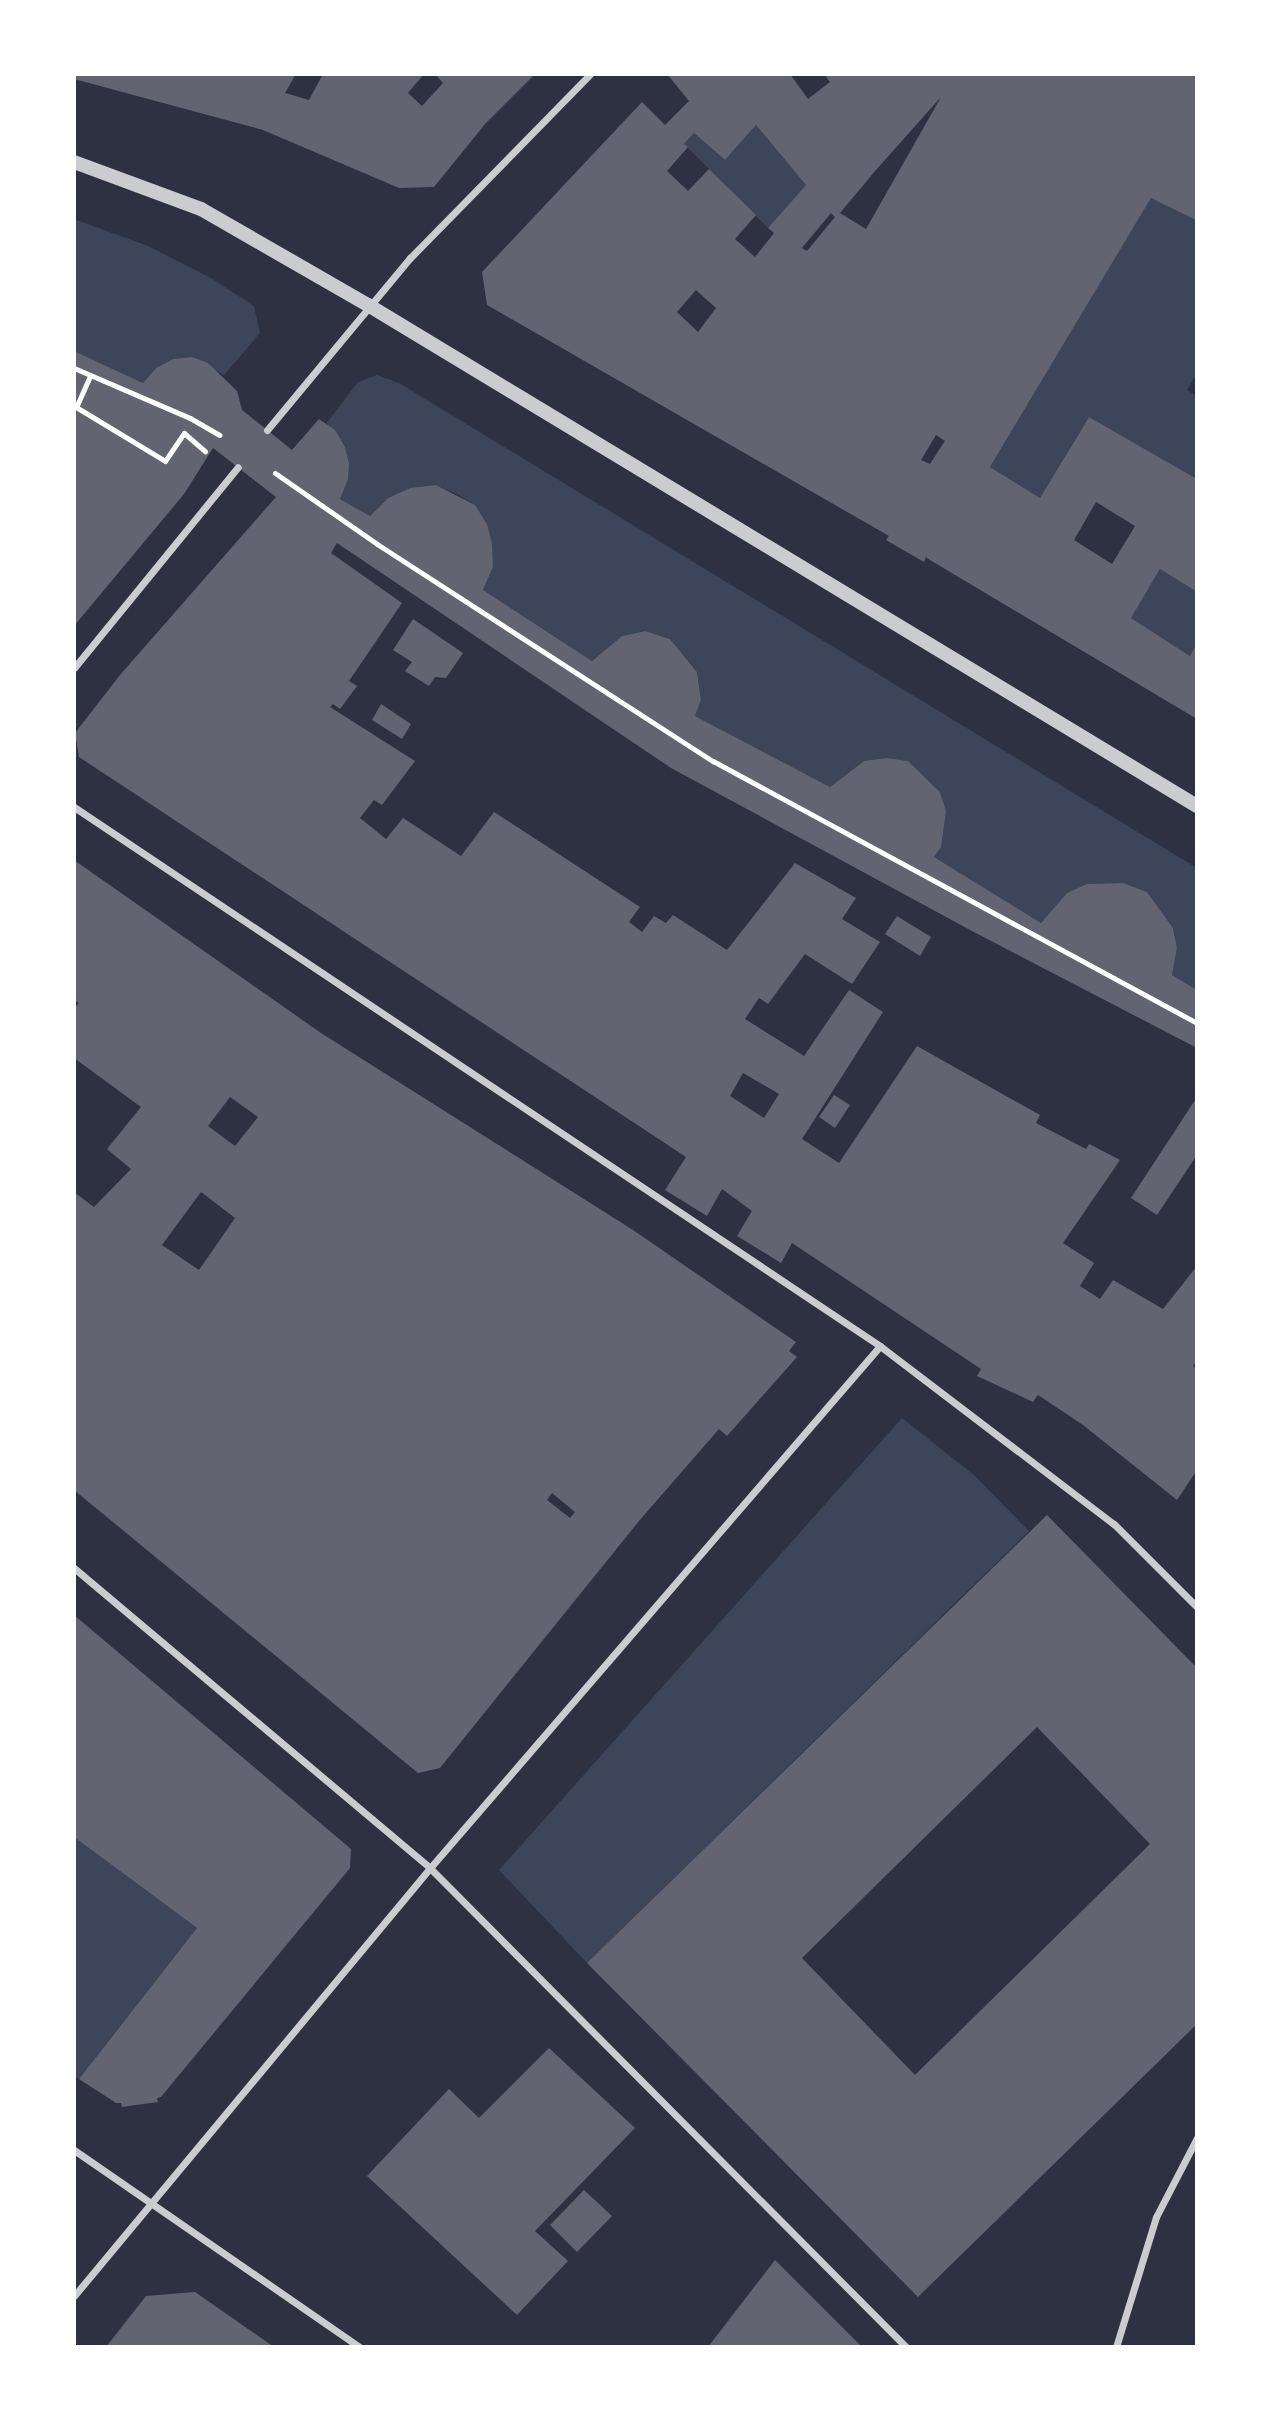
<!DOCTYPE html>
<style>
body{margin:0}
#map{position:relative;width:1271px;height:2421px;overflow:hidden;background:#2d3142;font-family:Cabin,sans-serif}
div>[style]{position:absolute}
.green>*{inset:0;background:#3c4559}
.building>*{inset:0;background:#626471}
.path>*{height:5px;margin:-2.5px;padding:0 2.5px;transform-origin:2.5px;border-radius:2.5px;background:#fff}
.pedestrian>*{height:7px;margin:-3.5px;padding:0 3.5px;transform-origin:3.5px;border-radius:3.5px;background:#caccd0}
.tertiary>*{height:14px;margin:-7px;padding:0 7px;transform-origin:7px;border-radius:7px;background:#caccd0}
span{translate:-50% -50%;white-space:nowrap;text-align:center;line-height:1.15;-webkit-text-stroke:6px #fff;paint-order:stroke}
.frame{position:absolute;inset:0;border:76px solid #fff;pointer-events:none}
</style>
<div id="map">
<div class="green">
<div style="clip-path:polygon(756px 125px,806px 185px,768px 228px,684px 144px,694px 133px,725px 160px)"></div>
<div style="clip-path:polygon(1151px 198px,1197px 218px,1197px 373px,1187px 390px,1197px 396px,1197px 479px,1089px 417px,1040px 498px,990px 467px)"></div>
<div style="clip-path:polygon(74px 219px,148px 246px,209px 277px,254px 306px,260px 333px,224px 375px,192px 357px,173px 359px,156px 368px,143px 383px,74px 351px)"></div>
<div style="clip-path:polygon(377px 375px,399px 383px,1197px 868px,1197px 990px,1172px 975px,1177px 948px,1173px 928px,1147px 892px,1123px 883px,1088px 884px,1067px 893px,1041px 923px,934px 857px,941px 846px,945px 810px,940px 792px,908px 761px,887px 758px,864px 761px,830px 787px,695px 716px,701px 700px,697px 672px,670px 639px,645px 631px,622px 636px,592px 661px,483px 590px,493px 567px,487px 524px,475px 505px,457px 494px,436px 485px,410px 488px,388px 498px,370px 516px,340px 499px,349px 463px,345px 447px,326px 424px,358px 382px)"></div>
<div style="clip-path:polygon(1160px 569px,1197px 592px,1197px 643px,1190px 656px,1131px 618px)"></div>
<div style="clip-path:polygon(902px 1418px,974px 1475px,1029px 1531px,587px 1963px,499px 1870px)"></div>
<div style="clip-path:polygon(74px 1837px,197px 1928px,79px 2079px,74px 2076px)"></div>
</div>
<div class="building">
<div style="clip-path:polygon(74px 74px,296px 74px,285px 93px,309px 100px,323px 74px,424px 74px,408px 93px,422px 106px,443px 83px,435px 74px,535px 74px,486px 123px,434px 187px,399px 188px,263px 130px,74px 79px)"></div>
<div style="clip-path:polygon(evenodd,667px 74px,790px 74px,808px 99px,830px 82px,824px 74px,1197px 74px,1196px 220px,1151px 198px,990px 467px,1040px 498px,1089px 417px,1197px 479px,1197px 592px,1160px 569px,1131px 618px,1190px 656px,1197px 643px,1197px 719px,930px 560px,926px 557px,924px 562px,886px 540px,889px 536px,487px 305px,482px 272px,642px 102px,665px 125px,689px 101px,667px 74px,941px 97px,866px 229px,840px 213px,876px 170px,941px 97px,667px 74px,756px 125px,806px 185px,768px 228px,774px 233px,755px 257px,735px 239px,756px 215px,709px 169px,688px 191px,667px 171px,688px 147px,684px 144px,694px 133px,725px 160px,756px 125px,667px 74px,831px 213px,835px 217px,807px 251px,802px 248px,831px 213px,667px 74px,696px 290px,716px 308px,698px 332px,677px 312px,696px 290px,667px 74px,936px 435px,945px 441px,930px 464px,921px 460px,936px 435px,667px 74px,1096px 502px,1135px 526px,1112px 564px,1074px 540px,1096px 502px)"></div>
<div style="clip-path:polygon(evenodd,74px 351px,143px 383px,156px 368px,173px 359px,192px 357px,208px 363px,237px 391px,242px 410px,292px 450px,319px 419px,335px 430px,345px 447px,349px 463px,348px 479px,340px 499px,370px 516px,388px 498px,410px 488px,436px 485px,475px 505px,487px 524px,492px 544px,493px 567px,483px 590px,592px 661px,622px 636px,645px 631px,670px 639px,697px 672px,701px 700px,695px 716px,830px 787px,864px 761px,887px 758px,908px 761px,940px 792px,946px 811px,941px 847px,934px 857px,1041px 923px,1067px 893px,1087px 884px,1123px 883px,1147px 892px,1173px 928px,1177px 948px,1172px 975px,1197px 990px,1197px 1048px,972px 931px,671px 768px,337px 543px,331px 553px,402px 603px,349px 681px,357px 686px,340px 709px,333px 704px,330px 707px,415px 761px,382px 805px,374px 800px,360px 818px,386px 839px,403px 818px,461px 856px,494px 812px,640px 907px,629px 922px,642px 932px,654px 916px,666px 923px,673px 915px,727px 950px,795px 863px,856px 898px,842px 919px,880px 942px,852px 984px,805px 954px,768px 1004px,759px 998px,745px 1019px,804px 1056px,849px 990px,883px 1012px,802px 1139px,839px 1163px,917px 1046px,1040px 1115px,1036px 1123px,1086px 1149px,1089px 1144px,1120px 1160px,1063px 1243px,1094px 1263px,1080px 1286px,1100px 1299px,1113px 1280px,1163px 1309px,1197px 1266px,1197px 1361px,1193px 1366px,1197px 1369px,1197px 1470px,1177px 1500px,1083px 1425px,1038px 1395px,1033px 1402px,977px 1376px,981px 1369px,792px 1243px,781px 1263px,737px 1236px,752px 1211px,722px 1189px,707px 1216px,665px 1190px,686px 1157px,79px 757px,75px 733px,120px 675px,276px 497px,213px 448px,184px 494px,74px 626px,74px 351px,743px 1073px,779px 1094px,764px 1118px,730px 1096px,743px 1073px)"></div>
<div style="clip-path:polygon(413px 619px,463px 653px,446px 678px,435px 677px,429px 686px,405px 671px,412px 662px,393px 650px)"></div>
<div style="clip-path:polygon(381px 704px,411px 724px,402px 739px,372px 720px)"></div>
<div style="clip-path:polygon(evenodd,74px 860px,321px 1033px,633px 1230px,796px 1342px,789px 1351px,797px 1357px,727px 1436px,719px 1429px,639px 1521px,440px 1768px,418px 1773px,74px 1490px,74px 1192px,94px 1207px,131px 1169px,107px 1149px,141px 1107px,74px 1058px,74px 1008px,79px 1003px,74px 1000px,74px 860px,230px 1097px,258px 1117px,235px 1146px,208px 1126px,230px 1097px,74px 860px,201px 1192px,235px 1218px,199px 1270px,162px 1245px,201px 1192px,74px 860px,552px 1493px,575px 1512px,570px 1518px,547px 1500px,552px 1493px)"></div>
<div style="clip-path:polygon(897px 916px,931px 937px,920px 956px,885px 934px)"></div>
<div style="clip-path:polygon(834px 1095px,850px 1105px,835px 1128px,819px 1117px)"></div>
<div style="clip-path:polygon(1197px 1097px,1197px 1155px,1157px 1215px,1131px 1198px)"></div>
<div style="clip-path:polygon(evenodd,1047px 1515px,1197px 1668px,1197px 2024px,918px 2297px,587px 1963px,1047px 1515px,1037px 1727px,1150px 1844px,915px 2075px,802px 1958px,1037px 1727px)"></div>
<div style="clip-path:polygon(74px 1615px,351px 1849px,350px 1868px,161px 2097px,157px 2098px,158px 2102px,122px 2107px,121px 2103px,116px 2103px,79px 2079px,197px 1928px,74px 1837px)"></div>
<div style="clip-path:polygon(549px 2048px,635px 2128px,535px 2231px,568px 2261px,517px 2315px,367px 2176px,449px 2089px,479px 2118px)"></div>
<div style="clip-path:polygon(584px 2190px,612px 2216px,577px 2252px,550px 2225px)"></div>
<div style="clip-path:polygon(775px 2260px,862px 2347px,708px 2347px)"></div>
<div style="clip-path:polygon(195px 2292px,274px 2347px,106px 2347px,146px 2296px)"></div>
</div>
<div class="path">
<div style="left:74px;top:368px;width:126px;rotate:23.3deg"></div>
<div style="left:190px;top:418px;width:34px;rotate:30deg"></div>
<div style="left:90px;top:376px;width:34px;rotate:114deg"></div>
<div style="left:76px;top:407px;width:104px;rotate:31.2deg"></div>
<div style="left:165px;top:461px;width:34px;rotate:-56deg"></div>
<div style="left:184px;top:433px;width:28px;rotate:41deg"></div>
<div style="left:275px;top:473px;width:124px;rotate:34.8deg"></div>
<div style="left:377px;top:544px;width:400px;rotate:32.9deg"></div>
<div style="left:713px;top:761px;width:550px;rotate:28.43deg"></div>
</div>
<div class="pedestrian">
<div style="left:267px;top:430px;width:224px;rotate:-50.3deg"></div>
<div style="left:410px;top:258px;width:257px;rotate:-45.6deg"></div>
<div style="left:74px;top:668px;width:259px;rotate:-50.8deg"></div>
<div style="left:74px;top:807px;width:970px;rotate:33.77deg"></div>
<div style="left:880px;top:1346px;width:294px;rotate:37.3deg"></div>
<div style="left:1114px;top:1524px;width:117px;rotate:45deg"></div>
<div style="left:74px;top:1568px;width:466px;rotate:40.1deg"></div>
<div style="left:430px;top:1868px;width:675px;rotate:45.18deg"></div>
<div style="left:74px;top:2150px;width:347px;rotate:34.6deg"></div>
<div style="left:74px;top:2296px;width:557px;rotate:-50.25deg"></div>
<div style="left:430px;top:1868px;width:689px;rotate:-49.24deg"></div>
<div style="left:1116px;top:2347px;width:136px;rotate:-72.9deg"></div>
<div style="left:1156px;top:2217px;width:89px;rotate:-62.6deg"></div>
</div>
<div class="tertiary">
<div style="left:74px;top:162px;width:135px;rotate:20.3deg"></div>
<div style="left:201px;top:209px;width:193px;rotate:29.9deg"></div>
<div style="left:368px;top:305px;width:969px;rotate:31.15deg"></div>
</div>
<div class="frame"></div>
</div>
